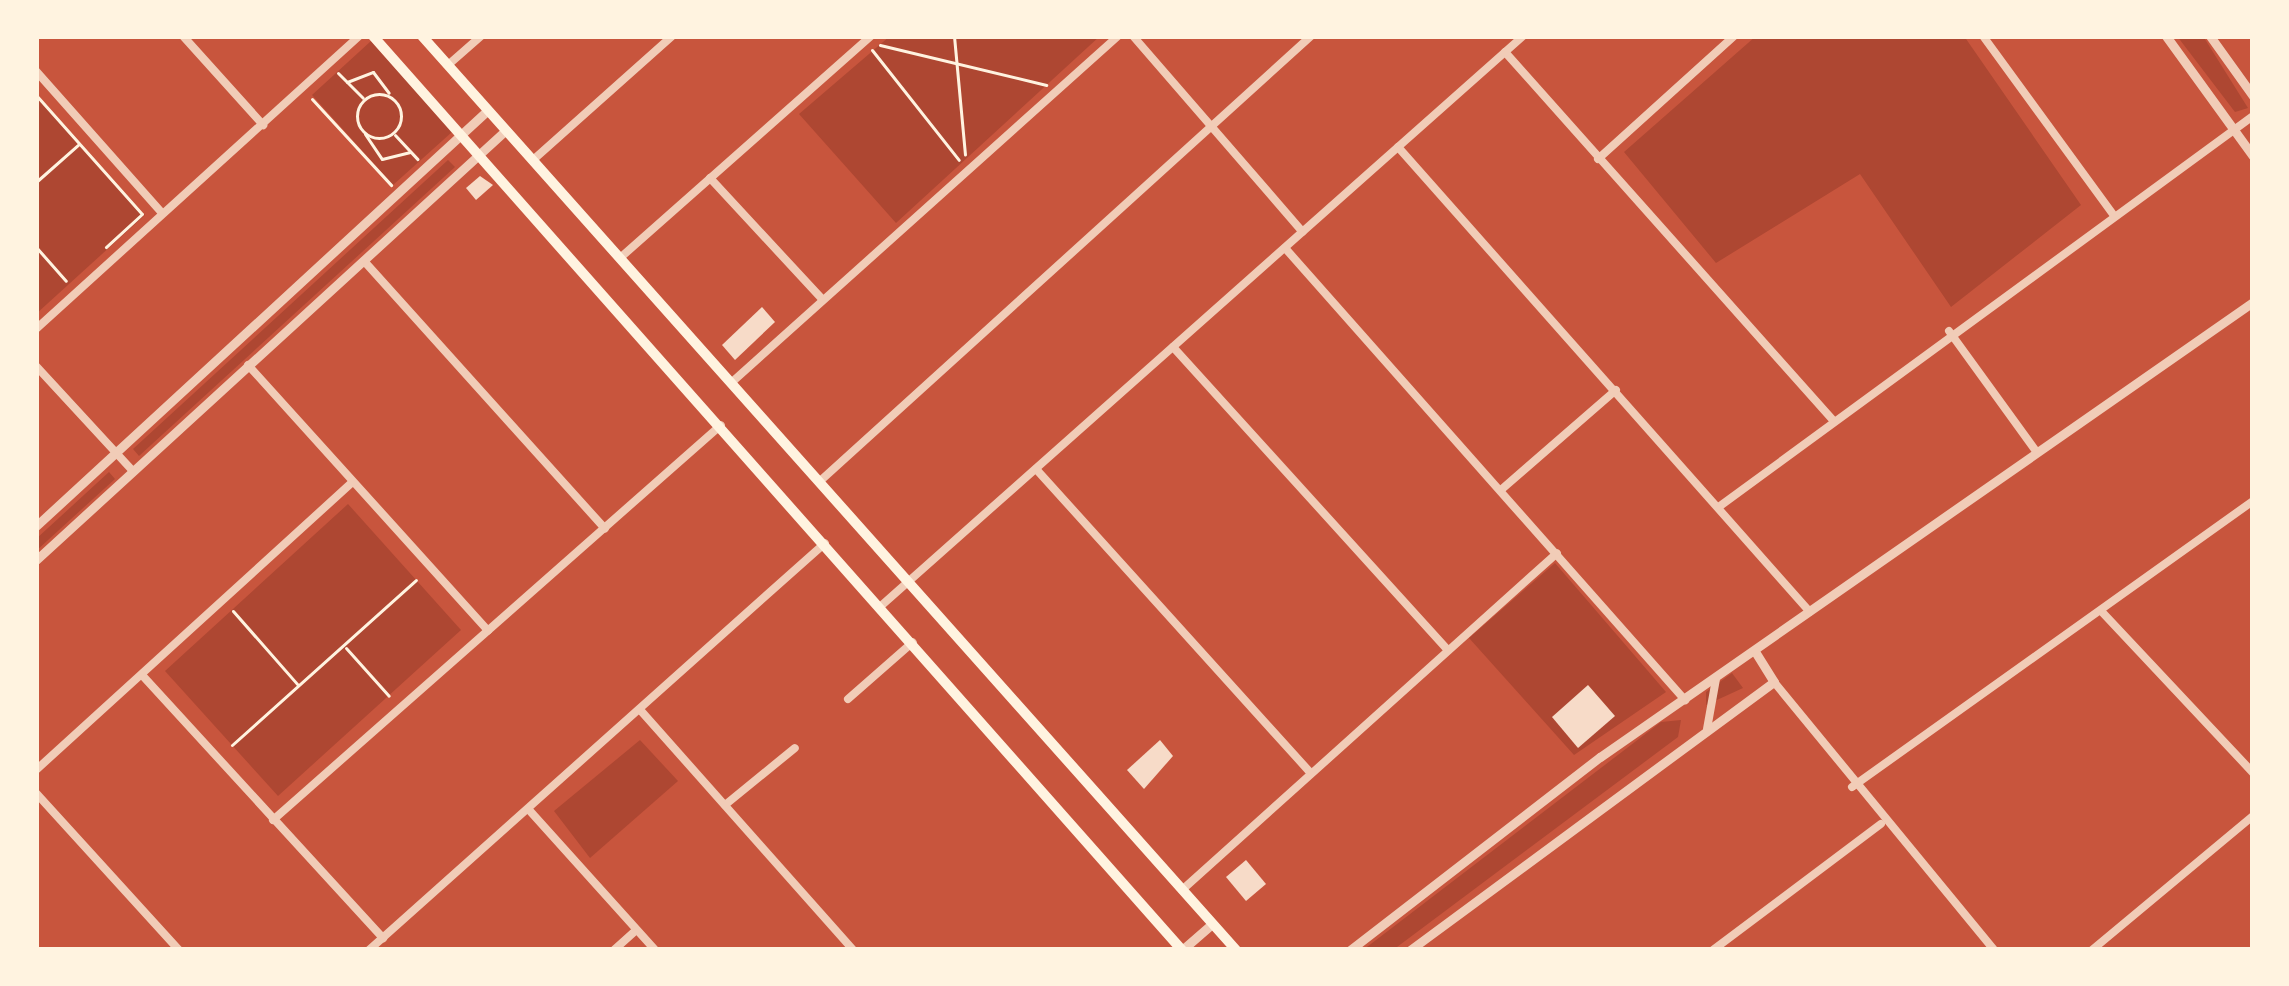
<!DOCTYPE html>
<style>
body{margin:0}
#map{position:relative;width:2289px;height:986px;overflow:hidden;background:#c8553d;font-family:Poppins,sans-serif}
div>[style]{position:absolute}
.green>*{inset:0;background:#ae4732}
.building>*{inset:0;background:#f7dbc8}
.path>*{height:3px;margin:-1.5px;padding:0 1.5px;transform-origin:1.5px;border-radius:1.5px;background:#fff3e0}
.path>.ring{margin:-1.5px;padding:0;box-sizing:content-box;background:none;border:3px solid #fff3e0;border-radius:50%}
.minor>*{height:8px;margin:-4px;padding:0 4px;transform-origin:4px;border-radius:4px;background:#f1ccb7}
.tertiary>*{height:9px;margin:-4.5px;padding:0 4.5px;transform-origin:4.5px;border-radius:4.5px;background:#f1ccb7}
.secondary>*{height:10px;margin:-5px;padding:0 5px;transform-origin:5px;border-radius:5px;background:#fff3e0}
span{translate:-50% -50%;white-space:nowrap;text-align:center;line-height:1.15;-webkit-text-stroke:12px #fff3e0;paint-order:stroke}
.frame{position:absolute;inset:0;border:39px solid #fff3e0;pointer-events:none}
</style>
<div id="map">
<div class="green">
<div style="clip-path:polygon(890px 36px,1100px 36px,896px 223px,799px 114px)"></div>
<div style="clip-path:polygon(1756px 36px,1964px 36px,2081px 205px,1951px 307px,1860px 174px,1716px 263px,1624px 152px)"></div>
<div style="clip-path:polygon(2177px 36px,2203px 36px,2248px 108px,2235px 112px)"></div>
<div style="clip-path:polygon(371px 41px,452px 132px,393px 185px,312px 95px)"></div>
<div style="clip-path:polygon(36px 93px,145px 215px,36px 314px)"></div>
<div style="clip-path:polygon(448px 160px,455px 167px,139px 456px,133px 449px)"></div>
<div style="clip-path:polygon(109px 472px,115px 479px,36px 551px,36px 539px)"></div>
<div style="clip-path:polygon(348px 504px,461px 630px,278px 796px,165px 671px)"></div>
<div style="clip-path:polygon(1555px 563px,1666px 692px,1574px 755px,1469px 638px)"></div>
<div style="clip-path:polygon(1732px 673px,1743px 688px,1706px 705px,1706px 692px)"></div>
<div style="clip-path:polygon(1681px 720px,1678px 737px,1393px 950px,1363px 950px,1661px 722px)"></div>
<div style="clip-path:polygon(640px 740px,678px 781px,590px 858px,554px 811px)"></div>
</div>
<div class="building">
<div style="clip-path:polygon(480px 176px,493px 185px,476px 200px,466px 188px)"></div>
<div style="clip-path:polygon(762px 307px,775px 322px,735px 360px,722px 345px)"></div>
<div style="clip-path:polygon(1588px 685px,1615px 716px,1578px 748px,1552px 717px)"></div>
<div style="clip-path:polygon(1160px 740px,1173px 756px,1144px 789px,1127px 770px)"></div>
<div style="clip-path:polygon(1246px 860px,1266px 884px,1246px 901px,1226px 877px)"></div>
</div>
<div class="path">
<div style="left:954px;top:36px;width:119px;rotate:84.7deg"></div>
<div style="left:880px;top:45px;width:171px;rotate:13.5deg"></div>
<div style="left:872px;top:50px;width:140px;rotate:51.7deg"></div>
<div style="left:338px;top:73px;width:35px;rotate:45deg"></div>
<div style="left:347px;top:82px;width:28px;rotate:-21deg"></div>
<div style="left:373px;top:72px;width:26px;rotate:53deg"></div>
<div class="ring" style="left:357px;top:94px;width:41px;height:41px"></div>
<div style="left:36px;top:95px;width:159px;rotate:48.3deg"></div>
<div style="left:142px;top:214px;width:49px;rotate:137.5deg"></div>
<div style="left:312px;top:99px;width:117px;rotate:47.4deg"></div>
<div style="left:365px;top:134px;width:30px;rotate:56deg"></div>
<div style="left:382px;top:159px;width:29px;rotate:-14deg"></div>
<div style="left:395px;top:135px;width:33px;rotate:47deg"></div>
<div style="left:36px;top:182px;width:56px;rotate:-41.4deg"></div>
<div style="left:36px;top:247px;width:45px;rotate:48.6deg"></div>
<div style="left:233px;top:611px;width:98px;rotate:48.7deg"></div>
<div style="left:346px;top:648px;width:64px;rotate:48.1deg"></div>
<div style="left:232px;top:745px;width:247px;rotate:-41.9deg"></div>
</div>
<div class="minor">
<div style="left:183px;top:36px;width:120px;rotate:48deg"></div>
<div style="left:1133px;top:36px;width:259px;rotate:49.1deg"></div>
<div style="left:1983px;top:36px;width:220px;rotate:53.9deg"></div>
<div style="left:1505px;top:52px;width:492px;rotate:48.3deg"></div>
<div style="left:448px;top:65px;width:44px;rotate:-41.3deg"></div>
<div style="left:36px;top:71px;width:190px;rotate:48.4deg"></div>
<div style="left:1398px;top:147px;width:621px;rotate:48.46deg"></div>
<div style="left:1598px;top:159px;width:183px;rotate:-42.1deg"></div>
<div style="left:533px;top:160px;width:186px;rotate:-41.7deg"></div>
<div style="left:710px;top:178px;width:166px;rotate:47.2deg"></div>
<div style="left:1285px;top:248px;width:604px;rotate:48.49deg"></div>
<div style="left:620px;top:258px;width:335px;rotate:-41.5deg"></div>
<div style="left:364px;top:261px;width:360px;rotate:48deg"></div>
<div style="left:36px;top:329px;width:436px;rotate:-42.2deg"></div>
<div style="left:1949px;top:331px;width:148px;rotate:54.1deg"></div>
<div style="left:1173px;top:347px;width:406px;rotate:47.8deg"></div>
<div style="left:248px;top:365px;width:358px;rotate:47.9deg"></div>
<div style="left:36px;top:366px;width:143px;rotate:47.3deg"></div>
<div style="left:731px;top:383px;width:520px;rotate:-41.88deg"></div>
<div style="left:1036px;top:469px;width:407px;rotate:47.9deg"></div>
<div style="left:819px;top:482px;width:664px;rotate:-42.19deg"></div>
<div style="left:1502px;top:489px;width:151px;rotate:-41deg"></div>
<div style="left:1720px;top:506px;width:660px;rotate:-36.19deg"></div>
<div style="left:882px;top:605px;width:857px;rotate:-41.59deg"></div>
<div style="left:2103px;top:613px;width:219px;rotate:46.8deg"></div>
<div style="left:142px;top:675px;width:357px;rotate:47.5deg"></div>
<div style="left:1774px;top:682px;width:347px;rotate:50.6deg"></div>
<div style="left:848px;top:699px;width:86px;rotate:-41.2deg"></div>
<div style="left:642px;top:712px;width:318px;rotate:48.4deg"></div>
<div style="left:1707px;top:729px;width:51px;rotate:-79.8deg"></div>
<div style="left:36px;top:770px;width:426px;rotate:-42.3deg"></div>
<div style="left:1852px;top:787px;width:493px;rotate:-35.5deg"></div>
<div style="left:36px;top:793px;width:212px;rotate:47.7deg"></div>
<div style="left:725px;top:805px;width:90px;rotate:-39.2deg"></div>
<div style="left:530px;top:811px;width:187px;rotate:48deg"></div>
<div style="left:273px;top:820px;width:597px;rotate:-41.4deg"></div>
<div style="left:1182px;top:890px;width:504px;rotate:-41.94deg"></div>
<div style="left:369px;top:950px;width:611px;rotate:-41.75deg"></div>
<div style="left:614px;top:950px;width:30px;rotate:-42deg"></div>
<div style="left:1713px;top:950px;width:210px;rotate:-36.9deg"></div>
<div style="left:2092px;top:950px;width:209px;rotate:-39.8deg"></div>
</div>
<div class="tertiary">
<div style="left:2166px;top:36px;width:148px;rotate:54.1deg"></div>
<div style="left:2210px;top:36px;width:74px;rotate:54.4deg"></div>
<div style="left:36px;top:526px;width:614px;rotate:-42.63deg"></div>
<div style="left:36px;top:560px;width:637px;rotate:-42.46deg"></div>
<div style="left:1182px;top:950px;width:40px;rotate:-41deg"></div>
<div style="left:1350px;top:950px;width:316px;rotate:-37.7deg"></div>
<div style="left:1600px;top:757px;width:796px;rotate:-34.87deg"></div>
<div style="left:1410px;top:950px;width:452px;rotate:-36.4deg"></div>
<div style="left:1774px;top:682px;width:36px;rotate:-122deg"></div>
</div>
<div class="secondary">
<div style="left:373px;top:36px;width:1221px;rotate:48.49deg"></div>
<div style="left:422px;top:36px;width:1224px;rotate:48.31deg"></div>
</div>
<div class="frame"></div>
</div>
